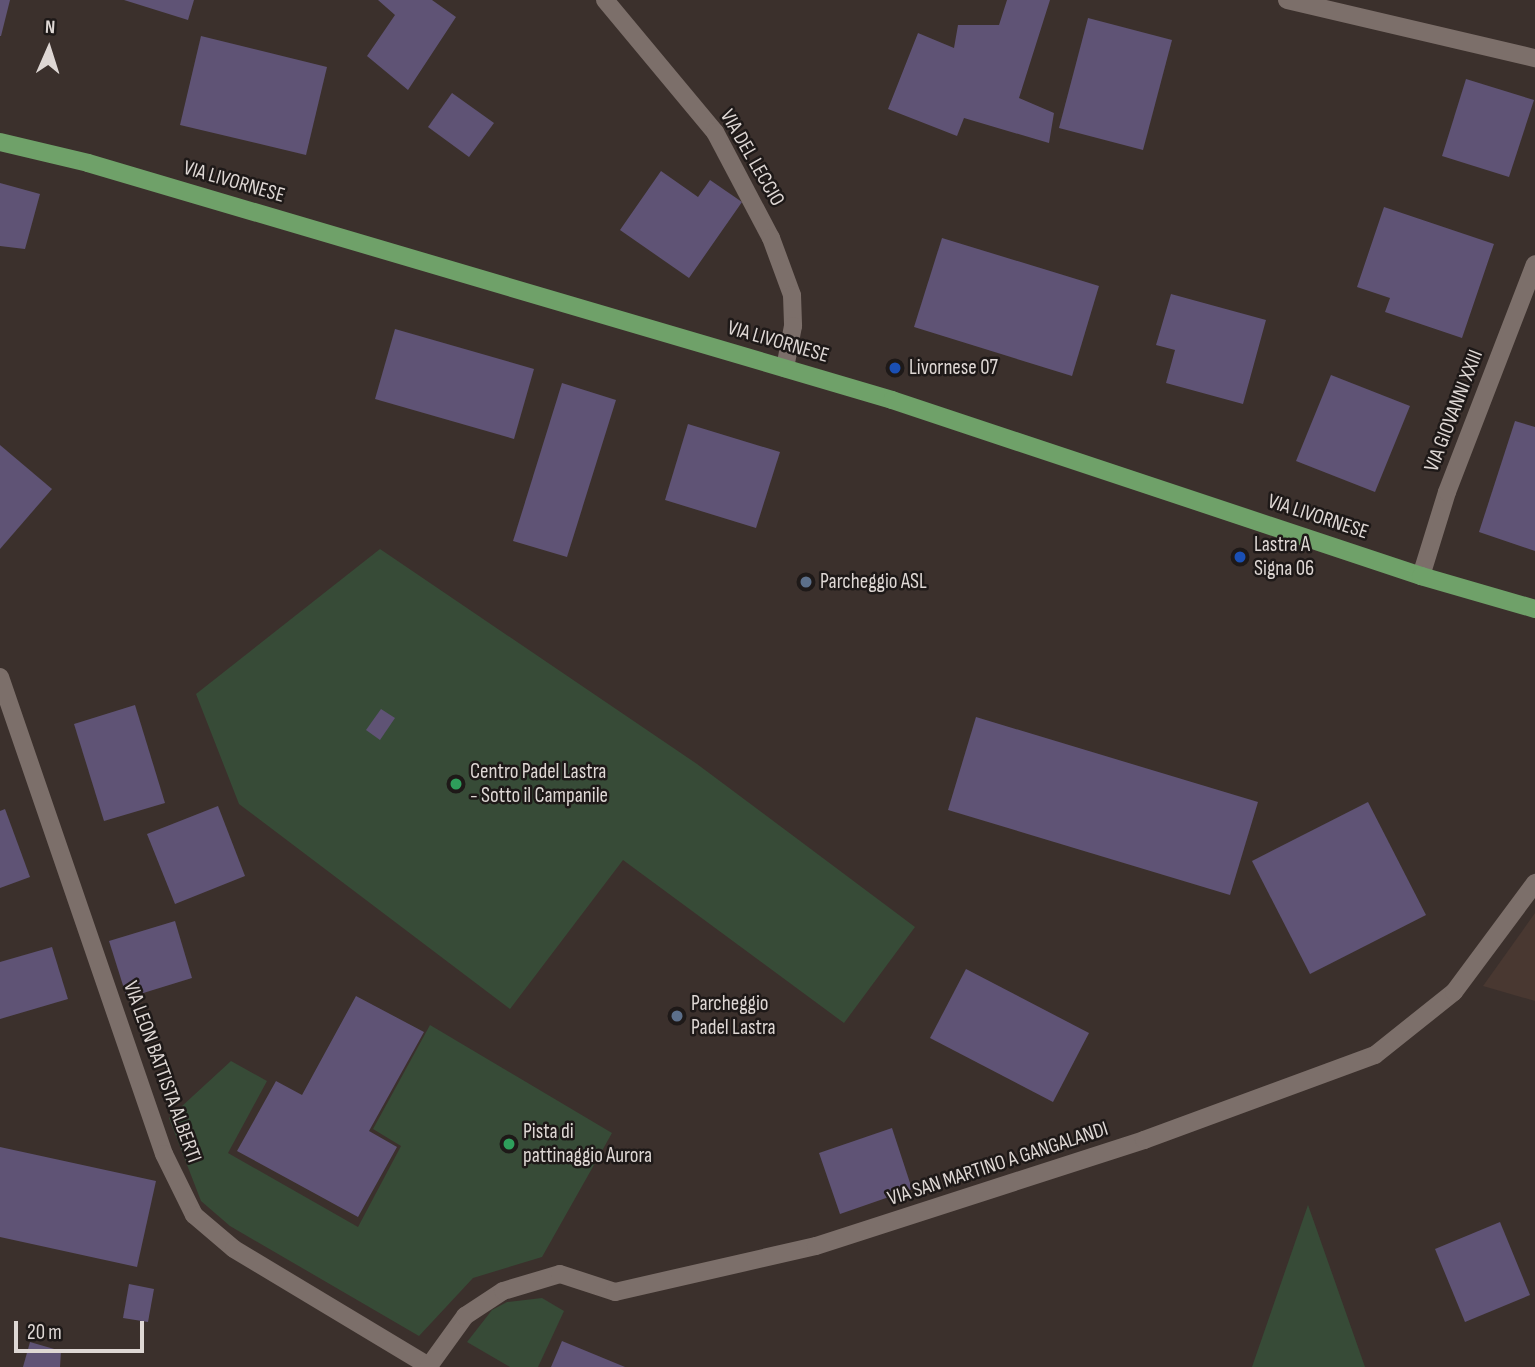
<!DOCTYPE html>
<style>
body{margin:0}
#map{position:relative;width:1535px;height:1367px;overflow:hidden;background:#3b302c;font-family:"Sofia Sans Condensed",sans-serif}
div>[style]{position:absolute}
.built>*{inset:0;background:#493831}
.green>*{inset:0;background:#374b37}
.building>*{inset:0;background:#5f5375}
.street>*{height:18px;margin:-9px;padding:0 9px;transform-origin:9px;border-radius:9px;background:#7c6f6a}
.primary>*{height:18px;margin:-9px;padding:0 9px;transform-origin:9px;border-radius:9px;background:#6fa169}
.dots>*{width:19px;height:19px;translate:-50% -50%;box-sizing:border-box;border:4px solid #1e1918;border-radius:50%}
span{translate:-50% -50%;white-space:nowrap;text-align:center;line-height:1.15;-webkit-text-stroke:5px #1e1918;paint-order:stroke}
.street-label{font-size:21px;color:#ded7d4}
.poi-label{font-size:21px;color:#ded7d4}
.left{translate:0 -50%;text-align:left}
.north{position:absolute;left:14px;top:14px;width:70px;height:70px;-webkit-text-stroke:5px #1e1918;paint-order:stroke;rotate:3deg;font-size:19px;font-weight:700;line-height:28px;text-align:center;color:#ded7d4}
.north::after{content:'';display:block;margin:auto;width:24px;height:32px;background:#ded7d4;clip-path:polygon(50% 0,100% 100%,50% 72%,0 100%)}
.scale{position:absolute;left:14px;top:1321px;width:130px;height:32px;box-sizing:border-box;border:4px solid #ded7d4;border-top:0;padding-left:9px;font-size:21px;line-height:24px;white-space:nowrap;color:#ded7d4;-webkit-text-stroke:5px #1e1918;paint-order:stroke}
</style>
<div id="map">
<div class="built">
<div style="clip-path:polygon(1535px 913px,1535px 1001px,1483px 986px)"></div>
</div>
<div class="green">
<div style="clip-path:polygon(380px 549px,697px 764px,915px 927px,844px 1023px,623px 860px,510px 1009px,239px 804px,196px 694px)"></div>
<div style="clip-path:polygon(430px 1025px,612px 1133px,542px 1257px,473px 1278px,419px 1336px,230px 1226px,201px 1201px,169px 1118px,231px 1061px,267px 1081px,228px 1153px,358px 1227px,401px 1146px,373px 1129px)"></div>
<div style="clip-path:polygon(1308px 1205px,1365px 1367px,1252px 1367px)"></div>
<div style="clip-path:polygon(542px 1298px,564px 1311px,538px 1367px,510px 1367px,467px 1342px,492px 1310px,507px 1302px)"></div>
</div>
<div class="building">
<div style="clip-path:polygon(0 0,10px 0,1px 36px,0 36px)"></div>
<div style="clip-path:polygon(124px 0,194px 0,188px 20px)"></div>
<div style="clip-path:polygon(378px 0,432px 0,456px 17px,408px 90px,367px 56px,395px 15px)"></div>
<div style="clip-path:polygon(1007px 0,1050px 0,1019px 98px,1054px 113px,1049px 143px,964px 118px,957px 136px,888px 109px,918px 33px,954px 48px,958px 25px,999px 25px)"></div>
<div style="clip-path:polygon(1088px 18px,1172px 40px,1143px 150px,1059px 128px)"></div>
<div style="clip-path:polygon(201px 36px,327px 67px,306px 155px,180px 125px)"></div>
<div style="clip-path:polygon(1466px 79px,1534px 100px,1509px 177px,1442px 156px)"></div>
<div style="clip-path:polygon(452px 93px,494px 123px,469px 157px,428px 127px)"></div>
<div style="clip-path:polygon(661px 171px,698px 197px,710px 180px,742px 202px,689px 278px,620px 230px)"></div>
<div style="clip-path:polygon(0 183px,40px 194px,25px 249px,0 246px)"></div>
<div style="clip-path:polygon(1384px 207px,1494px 244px,1462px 338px,1385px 312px,1390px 298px,1357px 287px)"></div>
<div style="clip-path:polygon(942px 238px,1099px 286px,1072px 376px,914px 327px)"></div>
<div style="clip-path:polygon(1171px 294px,1266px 320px,1243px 404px,1166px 383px,1175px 350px,1156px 345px)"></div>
<div style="clip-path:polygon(395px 329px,534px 369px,514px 439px,375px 399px)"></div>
<div style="clip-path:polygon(1331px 375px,1410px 406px,1375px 492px,1296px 461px)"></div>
<div style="clip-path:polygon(562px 383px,616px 400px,567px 557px,513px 541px)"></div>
<div style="clip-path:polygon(1515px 421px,1535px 427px,1535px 551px,1479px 532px)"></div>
<div style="clip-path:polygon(688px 424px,780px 452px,756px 528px,665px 500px)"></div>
<div style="clip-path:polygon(0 445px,52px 489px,0 549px)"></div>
<div style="clip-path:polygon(135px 705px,165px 803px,104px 821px,74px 724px)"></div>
<div style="clip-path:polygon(381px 709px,395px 718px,380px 740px,366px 730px)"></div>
<div style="clip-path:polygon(976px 717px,1258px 802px,1230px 895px,948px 810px)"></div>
<div style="clip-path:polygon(1368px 802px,1426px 915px,1310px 974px,1252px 861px)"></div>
<div style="clip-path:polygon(218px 806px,245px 876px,175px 904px,147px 834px)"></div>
<div style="clip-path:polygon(5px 809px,30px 877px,0 888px,0 811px)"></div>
<div style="clip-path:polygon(175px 921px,192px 978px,127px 998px,109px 941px)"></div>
<div style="clip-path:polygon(52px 947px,68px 999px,0 1019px,0 962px)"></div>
<div style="clip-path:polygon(966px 969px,1089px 1033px,1053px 1102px,930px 1038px)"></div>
<div style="clip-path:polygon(356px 996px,424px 1032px,369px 1131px,397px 1147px,358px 1217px,237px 1151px,276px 1081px,302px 1095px)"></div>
<div style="clip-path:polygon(892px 1128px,912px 1189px,840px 1214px,819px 1153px)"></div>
<div style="clip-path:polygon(0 1147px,156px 1181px,137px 1267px,0 1237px)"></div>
<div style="clip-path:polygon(1500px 1222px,1530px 1295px,1465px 1322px,1435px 1249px)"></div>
<div style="clip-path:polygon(129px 1284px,154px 1289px,148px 1322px,123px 1318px)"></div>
<div style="clip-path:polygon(562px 1341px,625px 1367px,551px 1367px)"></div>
<div style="clip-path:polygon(30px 1342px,61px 1351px,60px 1367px,23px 1367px)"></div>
</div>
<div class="street">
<div style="left:605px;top:0;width:172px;rotate:50.2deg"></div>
<div style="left:715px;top:132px;width:120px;rotate:62.2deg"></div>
<div style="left:771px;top:238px;width:61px;rotate:69.8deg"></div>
<div style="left:792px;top:295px;width:31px;rotate:88deg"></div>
<div style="left:793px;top:326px;width:43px;rotate:100.8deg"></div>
<div style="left:1287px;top:0;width:255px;rotate:13.2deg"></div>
<div style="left:1421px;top:576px;width:88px;rotate:-72.8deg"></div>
<div style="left:1447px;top:492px;width:244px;rotate:-68.9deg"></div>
<div style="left:0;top:677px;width:504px;rotate:71.03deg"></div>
<div style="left:164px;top:1154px;width:68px;rotate:63.8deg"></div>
<div style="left:194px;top:1215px;width:52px;rotate:40.4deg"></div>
<div style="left:234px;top:1249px;width:227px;rotate:31deg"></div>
<div style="left:429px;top:1366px;width:62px;rotate:-54.2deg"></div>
<div style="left:465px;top:1316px;width:45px;rotate:-33.3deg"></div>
<div style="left:503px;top:1291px;width:59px;rotate:-16.6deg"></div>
<div style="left:560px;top:1274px;width:58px;rotate:18.1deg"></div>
<div style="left:615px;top:1292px;width:206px;rotate:-12.9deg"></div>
<div style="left:816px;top:1246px;width:345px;rotate:-17.9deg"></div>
<div style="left:1144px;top:1140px;width:246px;rotate:-20.2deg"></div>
<div style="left:1375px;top:1055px;width:101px;rotate:-38.6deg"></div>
<div style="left:1454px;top:992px;width:136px;rotate:-53.4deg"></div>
</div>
<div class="primary">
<div style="left:0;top:142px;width:90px;rotate:13.4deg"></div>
<div style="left:88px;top:163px;width:838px;rotate:16.42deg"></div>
<div style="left:892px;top:400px;width:558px;rotate:18.4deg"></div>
<div style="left:1421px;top:576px;width:119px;rotate:16.1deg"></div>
</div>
<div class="dots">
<div style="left:895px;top:368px;background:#1a4fb4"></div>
<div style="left:1240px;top:557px;background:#1a4fb4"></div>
<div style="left:806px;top:582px;background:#5c6f8a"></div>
<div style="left:456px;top:784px;background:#2e9e5b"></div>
<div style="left:677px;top:1016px;background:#5c6f8a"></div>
<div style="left:509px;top:1144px;background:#2e9e5b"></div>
</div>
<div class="street-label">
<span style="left:752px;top:158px;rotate:60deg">VIA DEL LECCIO</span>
<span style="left:234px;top:182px;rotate:16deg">VIA LIVORNESE</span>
<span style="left:778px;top:342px;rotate:16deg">VIA LIVORNESE</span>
<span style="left:1454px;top:411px;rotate:-69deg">VIA GIOVANNI XXIII</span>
<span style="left:1318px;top:517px;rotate:18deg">VIA LIVORNESE</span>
<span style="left:162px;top:1072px;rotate:70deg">VIA LEON BATTISTA ALBERTI</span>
<span style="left:998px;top:1164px;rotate:-18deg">VIA SAN MARTINO A GANGALANDI</span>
</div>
<div class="poi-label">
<span class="left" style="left:909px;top:368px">Livornese 07</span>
<span class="left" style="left:1254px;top:557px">Lastra A<br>Signa 06</span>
<span class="left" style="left:820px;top:582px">Parcheggio ASL</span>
<span class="left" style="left:470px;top:784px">Centro Padel Lastra<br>- Sotto il Campanile</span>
<span class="left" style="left:691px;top:1016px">Parcheggio<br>Padel Lastra</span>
<span class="left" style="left:523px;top:1144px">Pista di<br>pattinaggio Aurora</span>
</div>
<div class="north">N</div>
<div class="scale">20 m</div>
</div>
